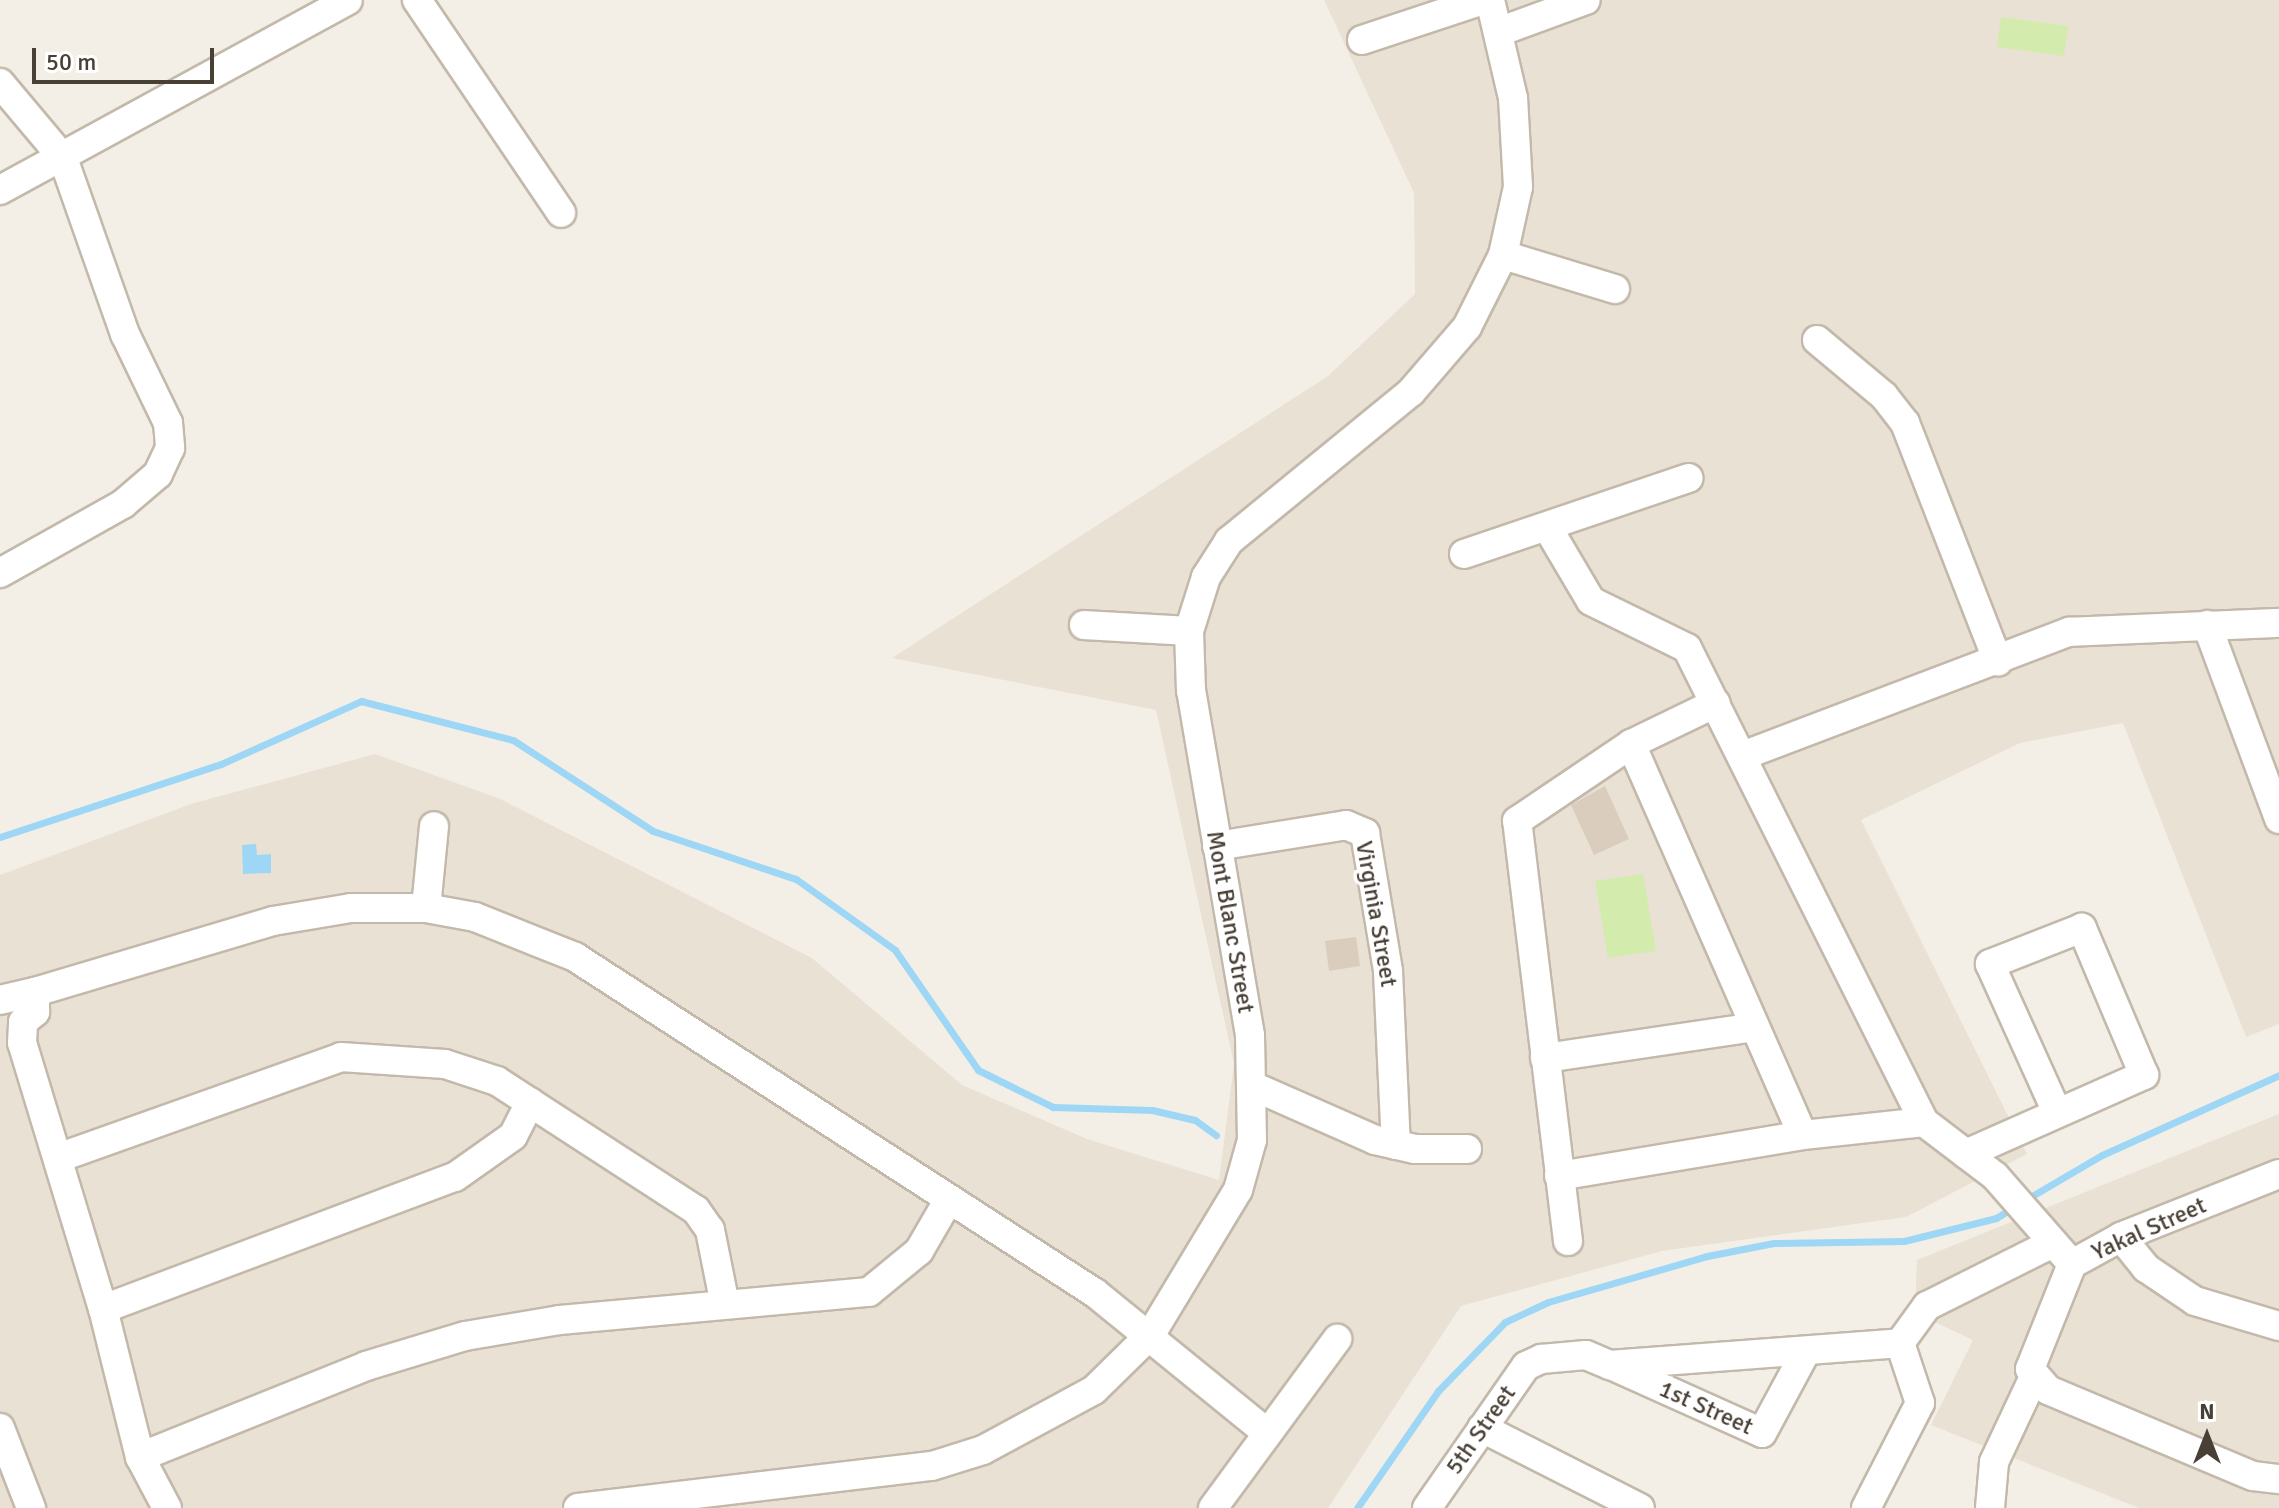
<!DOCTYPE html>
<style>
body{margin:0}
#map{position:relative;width:2279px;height:1508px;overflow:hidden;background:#f4efe6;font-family:Signika,sans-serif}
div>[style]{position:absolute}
.residential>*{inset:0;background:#e9e1d4}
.green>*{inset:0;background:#d3ebac}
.water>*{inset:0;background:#9ed7f5}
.stream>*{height:7px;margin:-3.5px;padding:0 3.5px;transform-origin:3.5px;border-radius:3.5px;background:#9ed7f5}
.building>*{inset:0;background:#dacdbe}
.roads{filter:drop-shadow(2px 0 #c3b9ab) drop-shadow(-2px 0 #c3b9ab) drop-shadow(0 2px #c3b9ab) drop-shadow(0 -2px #c3b9ab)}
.minor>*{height:28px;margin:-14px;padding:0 14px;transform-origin:14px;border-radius:14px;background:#fff}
span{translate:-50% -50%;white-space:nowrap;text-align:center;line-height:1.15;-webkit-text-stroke:7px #fff;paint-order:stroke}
.street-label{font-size:24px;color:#483f35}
.north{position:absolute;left:2167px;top:1396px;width:80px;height:80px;-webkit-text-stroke:6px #fff;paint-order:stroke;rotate:0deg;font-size:22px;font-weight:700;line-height:32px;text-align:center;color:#483f35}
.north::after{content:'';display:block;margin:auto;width:28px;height:36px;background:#483f35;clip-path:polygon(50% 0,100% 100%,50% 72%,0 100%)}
.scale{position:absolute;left:32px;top:48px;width:182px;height:36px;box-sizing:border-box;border:4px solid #483f35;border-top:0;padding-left:10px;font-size:24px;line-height:28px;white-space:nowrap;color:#483f35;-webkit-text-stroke:6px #fff;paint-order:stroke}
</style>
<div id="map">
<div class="residential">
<div style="clip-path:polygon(1324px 0,2279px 0,2279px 1024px,2246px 1037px,2123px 723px,2020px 743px,1861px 820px,2027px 1154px,1906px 1217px,1662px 1251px,1461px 1306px,1328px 1508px,0 1508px,0 875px,191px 804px,375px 754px,498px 798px,812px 958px,962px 1085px,1087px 1139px,1219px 1180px,1234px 1064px,1156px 710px,892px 658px,1328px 376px,1415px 294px,1414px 193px)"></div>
<div style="clip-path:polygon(2279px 1114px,2279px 1508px,2139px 1508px,1931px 1425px,1973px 1340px,1915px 1313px,1917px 1260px)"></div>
</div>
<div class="green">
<div style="clip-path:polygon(2001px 17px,2068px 26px,2064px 56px,1997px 47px)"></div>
<div style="clip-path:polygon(1643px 874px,1656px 951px,1608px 958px,1595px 881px)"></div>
</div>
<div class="water">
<div style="clip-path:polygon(256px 844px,257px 855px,271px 854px,271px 873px,243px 874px,242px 845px)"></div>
</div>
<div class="stream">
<div style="left:0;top:837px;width:233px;rotate:-18.3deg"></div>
<div style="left:221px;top:764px;width:154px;rotate:-24.2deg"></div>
<div style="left:361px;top:701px;width:157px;rotate:14.4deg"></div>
<div style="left:513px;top:740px;width:167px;rotate:33deg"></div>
<div style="left:653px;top:831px;width:151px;rotate:18.6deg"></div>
<div style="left:796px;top:879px;width:122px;rotate:35.6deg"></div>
<div style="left:895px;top:950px;width:146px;rotate:55.3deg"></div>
<div style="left:978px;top:1070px;width:84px;rotate:26.3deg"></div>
<div style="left:1053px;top:1107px;width:99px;rotate:1.7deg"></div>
<div style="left:1152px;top:1110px;width:44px;rotate:13.1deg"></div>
<div style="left:1195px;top:1120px;width:26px;rotate:36deg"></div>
<div style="left:2025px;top:1200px;width:89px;rotate:-30.3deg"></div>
<div style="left:2102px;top:1155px;width:194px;rotate:-24.3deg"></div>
<div style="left:1357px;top:1508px;width:142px;rotate:-55.3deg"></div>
<div style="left:1438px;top:1391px;width:96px;rotate:-45.8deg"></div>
<div style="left:1505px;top:1322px;width:47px;rotate:-24.9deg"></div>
<div style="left:1548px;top:1302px;width:166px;rotate:-16.1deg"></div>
<div style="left:1707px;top:1256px;width:68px;rotate:-11deg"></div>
<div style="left:1774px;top:1243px;width:130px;rotate:-0.9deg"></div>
<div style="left:1904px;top:1241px;width:95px;rotate:-14deg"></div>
<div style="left:1996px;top:1218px;width:21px;rotate:-31deg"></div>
</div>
<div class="building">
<div style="clip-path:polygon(1605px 786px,1629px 839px,1594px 855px,1571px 805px)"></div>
<div style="clip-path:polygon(1356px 937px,1360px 966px,1329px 971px,1325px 941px)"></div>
</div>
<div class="roads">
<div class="minor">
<div style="left:417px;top:0;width:257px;rotate:55.9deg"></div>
<div style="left:1501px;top:31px;width:90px;rotate:-20deg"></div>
<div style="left:1362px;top:40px;width:127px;rotate:-18.3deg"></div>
<div style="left:0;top:83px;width:98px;rotate:50deg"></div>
<div style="left:63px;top:158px;width:187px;rotate:70.6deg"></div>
<div style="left:125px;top:334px;width:99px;rotate:64.2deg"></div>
<div style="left:168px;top:423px;width:25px;rotate:85deg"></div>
<div style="left:170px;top:448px;width:29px;rotate:115deg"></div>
<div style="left:158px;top:474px;width:46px;rotate:139.4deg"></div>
<div style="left:123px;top:504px;width:141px;rotate:150.7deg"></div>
<div style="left:0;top:190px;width:396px;rotate:-28.6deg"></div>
<div style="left:1503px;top:255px;width:117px;rotate:16.9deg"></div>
<div style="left:1817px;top:340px;width:87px;rotate:39.9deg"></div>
<div style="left:1884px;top:396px;width:34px;rotate:52deg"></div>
<div style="left:1905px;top:423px;width:256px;rotate:68.7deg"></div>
<div style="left:1549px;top:530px;width:82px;rotate:59.4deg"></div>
<div style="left:1591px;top:601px;width:107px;rotate:26.1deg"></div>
<div style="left:1687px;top:648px;width:530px;rotate:63.43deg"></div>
<div style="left:1464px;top:554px;width:237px;rotate:-18.7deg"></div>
<div style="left:1084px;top:625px;width:105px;rotate:3.3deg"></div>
<div style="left:2207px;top:625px;width:207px;rotate:69.6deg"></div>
<div style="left:1631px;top:744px;width:427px;rotate:66.3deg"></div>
<div style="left:1742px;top:756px;width:350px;rotate:-20.8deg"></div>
<div style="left:2069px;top:632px;width:210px;rotate:-2.5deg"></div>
<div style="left:1217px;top:846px;width:131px;rotate:-9.2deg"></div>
<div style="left:1346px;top:825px;width:21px;rotate:23deg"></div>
<div style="left:1365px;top:833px;width:140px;rotate:80.5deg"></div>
<div style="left:1388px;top:971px;width:174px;rotate:87.4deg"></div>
<div style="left:426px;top:908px;width:82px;rotate:-84.4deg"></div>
<div style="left:0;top:1000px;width:36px;rotate:-13deg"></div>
<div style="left:1545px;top:1058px;width:212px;rotate:-8.4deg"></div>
<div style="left:1255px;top:1087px;width:131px;rotate:23.8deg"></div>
<div style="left:1375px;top:1140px;width:41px;rotate:12.7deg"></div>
<div style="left:1415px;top:1149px;width:52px"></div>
<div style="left:1966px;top:1154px;width:195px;rotate:-23.9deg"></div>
<div style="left:2144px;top:1075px;width:160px;rotate:-112.9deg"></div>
<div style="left:2082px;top:928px;width:99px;rotate:158.6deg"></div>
<div style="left:1990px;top:964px;width:160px;rotate:65.7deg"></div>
<div style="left:58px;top:1158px;width:300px;rotate:-19.6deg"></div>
<div style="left:341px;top:1057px;width:104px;rotate:3.9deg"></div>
<div style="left:445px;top:1064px;width:55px;rotate:18.1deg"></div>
<div style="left:497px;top:1081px;width:237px;rotate:33deg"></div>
<div style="left:696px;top:1210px;width:24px;rotate:55deg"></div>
<div style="left:710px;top:1230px;width:76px;rotate:78.7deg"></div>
<div style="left:2279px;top:1174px;width:170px;rotate:158.3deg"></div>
<div style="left:2121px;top:1237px;width:56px;rotate:151.1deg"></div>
<div style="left:2072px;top:1264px;width:113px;rotate:111.8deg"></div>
<div style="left:2030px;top:1369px;width:28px;rotate:49deg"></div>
<div style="left:2048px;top:1390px;width:222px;rotate:22.8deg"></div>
<div style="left:2253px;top:1476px;width:26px;rotate:7deg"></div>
<div style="left:1559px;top:1176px;width:247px;rotate:-9.5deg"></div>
<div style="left:1803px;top:1135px;width:122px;rotate:-6.1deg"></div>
<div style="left:1924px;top:1122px;width:89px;rotate:37.3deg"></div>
<div style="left:1995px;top:1176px;width:117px;rotate:48.8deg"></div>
<div style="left:2121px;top:1237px;width:40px;rotate:51deg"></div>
<div style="left:2146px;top:1268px;width:59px;rotate:34deg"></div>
<div style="left:2195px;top:1301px;width:88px;rotate:16.6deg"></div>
<div style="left:1568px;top:1241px;width:423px;rotate:-96.9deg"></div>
<div style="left:1517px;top:821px;width:138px;rotate:-34deg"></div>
<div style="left:1631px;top:744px;width:94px;rotate:-25.8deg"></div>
<div style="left:103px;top:1309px;width:376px;rotate:-20.6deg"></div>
<div style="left:455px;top:1177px;width:71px;rotate:-35.3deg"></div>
<div style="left:513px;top:1136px;width:38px;rotate:-63deg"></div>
<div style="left:1900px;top:1343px;width:46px;rotate:-53.9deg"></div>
<div style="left:1927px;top:1306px;width:141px;rotate:-26.6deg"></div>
<div style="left:1613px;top:1366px;width:163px;rotate:24.2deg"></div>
<div style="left:1762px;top:1433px;width:91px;rotate:-61.7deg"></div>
<div style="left:0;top:1428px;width:86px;rotate:68.8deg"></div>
<div style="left:1482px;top:1428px;width:177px;rotate:26.9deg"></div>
<div style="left:140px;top:1457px;width:244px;rotate:-21.9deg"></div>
<div style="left:366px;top:1366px;width:103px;rotate:-16.9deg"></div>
<div style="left:465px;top:1336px;width:96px;rotate:-9.6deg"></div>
<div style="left:560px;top:1320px;width:310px;rotate:-5.2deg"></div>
<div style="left:869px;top:1292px;width:65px;rotate:-39.4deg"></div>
<div style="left:919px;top:1251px;width:58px;rotate:-59.9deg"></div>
<div style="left:167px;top:1508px;width:58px;rotate:-117.9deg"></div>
<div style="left:140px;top:1457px;width:153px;rotate:-104deg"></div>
<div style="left:103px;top:1309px;width:278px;rotate:-106.9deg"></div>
<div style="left:22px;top:1043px;width:21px;rotate:-87deg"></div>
<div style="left:23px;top:1022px;width:16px;rotate:-40deg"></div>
<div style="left:35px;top:1012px;width:20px;rotate:-90deg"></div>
<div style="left:35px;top:992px;width:248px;rotate:-16.6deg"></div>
<div style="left:273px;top:921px;width:79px;rotate:-9.5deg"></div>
<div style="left:351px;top:908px;width:75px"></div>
<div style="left:426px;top:908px;width:50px;rotate:10.4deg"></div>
<div style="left:475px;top:917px;width:108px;rotate:21.8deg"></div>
<div style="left:575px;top:957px;width:619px;rotate:32.87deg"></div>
<div style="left:1095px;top:1293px;width:222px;rotate:39.1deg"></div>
<div style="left:578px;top:1508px;width:356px;rotate:-6.8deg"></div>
<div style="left:932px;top:1466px;width:53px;rotate:-17.4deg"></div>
<div style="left:983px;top:1450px;width:126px;rotate:-28.4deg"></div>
<div style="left:1094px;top:1390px;width:80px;rotate:-44.5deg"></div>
<div style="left:1151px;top:1334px;width:168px;rotate:-58.9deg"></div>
<div style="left:1238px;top:1190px;width:52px;rotate:-74.4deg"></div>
<div style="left:1252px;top:1140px;width:105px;rotate:-91.1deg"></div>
<div style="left:1250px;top:1035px;width:349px;rotate:-99.7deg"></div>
<div style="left:1191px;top:691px;width:60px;rotate:-91.9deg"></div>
<div style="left:1189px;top:631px;width:57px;rotate:-72.5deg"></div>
<div style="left:1206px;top:577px;width:43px;rotate:-57.4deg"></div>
<div style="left:1229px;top:541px;width:235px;rotate:-39.3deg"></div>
<div style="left:1411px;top:392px;width:86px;rotate:-49.3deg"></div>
<div style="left:1467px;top:327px;width:80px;rotate:-63.4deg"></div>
<div style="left:1503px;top:255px;width:70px;rotate:-77.6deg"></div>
<div style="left:1518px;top:187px;width:89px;rotate:-93.2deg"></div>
<div style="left:1513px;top:98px;width:101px;rotate:-103.2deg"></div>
<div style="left:1213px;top:1508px;width:210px;rotate:-53.7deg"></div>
<div style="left:1427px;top:1508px;width:173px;rotate:-55.1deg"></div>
<div style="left:1526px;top:1366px;width:17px;rotate:-25deg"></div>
<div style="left:1541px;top:1359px;width:45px;rotate:-5.1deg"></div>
<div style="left:1586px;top:1355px;width:26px;rotate:23deg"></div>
<div style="left:1610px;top:1365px;width:291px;rotate:-4.3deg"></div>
<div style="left:1866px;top:1508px;width:118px;rotate:-62.8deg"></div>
<div style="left:1920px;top:1403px;width:63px;rotate:-108.4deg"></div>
<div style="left:1990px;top:1508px;width:46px;rotate:-85deg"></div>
<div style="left:1994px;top:1462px;width:92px;rotate:-64.8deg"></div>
</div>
</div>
<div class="street-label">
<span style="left:1376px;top:914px;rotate:80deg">Virginia Street</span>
<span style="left:1230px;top:922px;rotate:80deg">Mont Blanc Street</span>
<span style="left:2149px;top:1229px;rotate:-24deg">Yakal Street</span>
<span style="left:1706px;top:1408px;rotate:24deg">1st Street</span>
<span style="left:1481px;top:1430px;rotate:-55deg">5th Street</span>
</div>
<div class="north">N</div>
<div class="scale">50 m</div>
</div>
